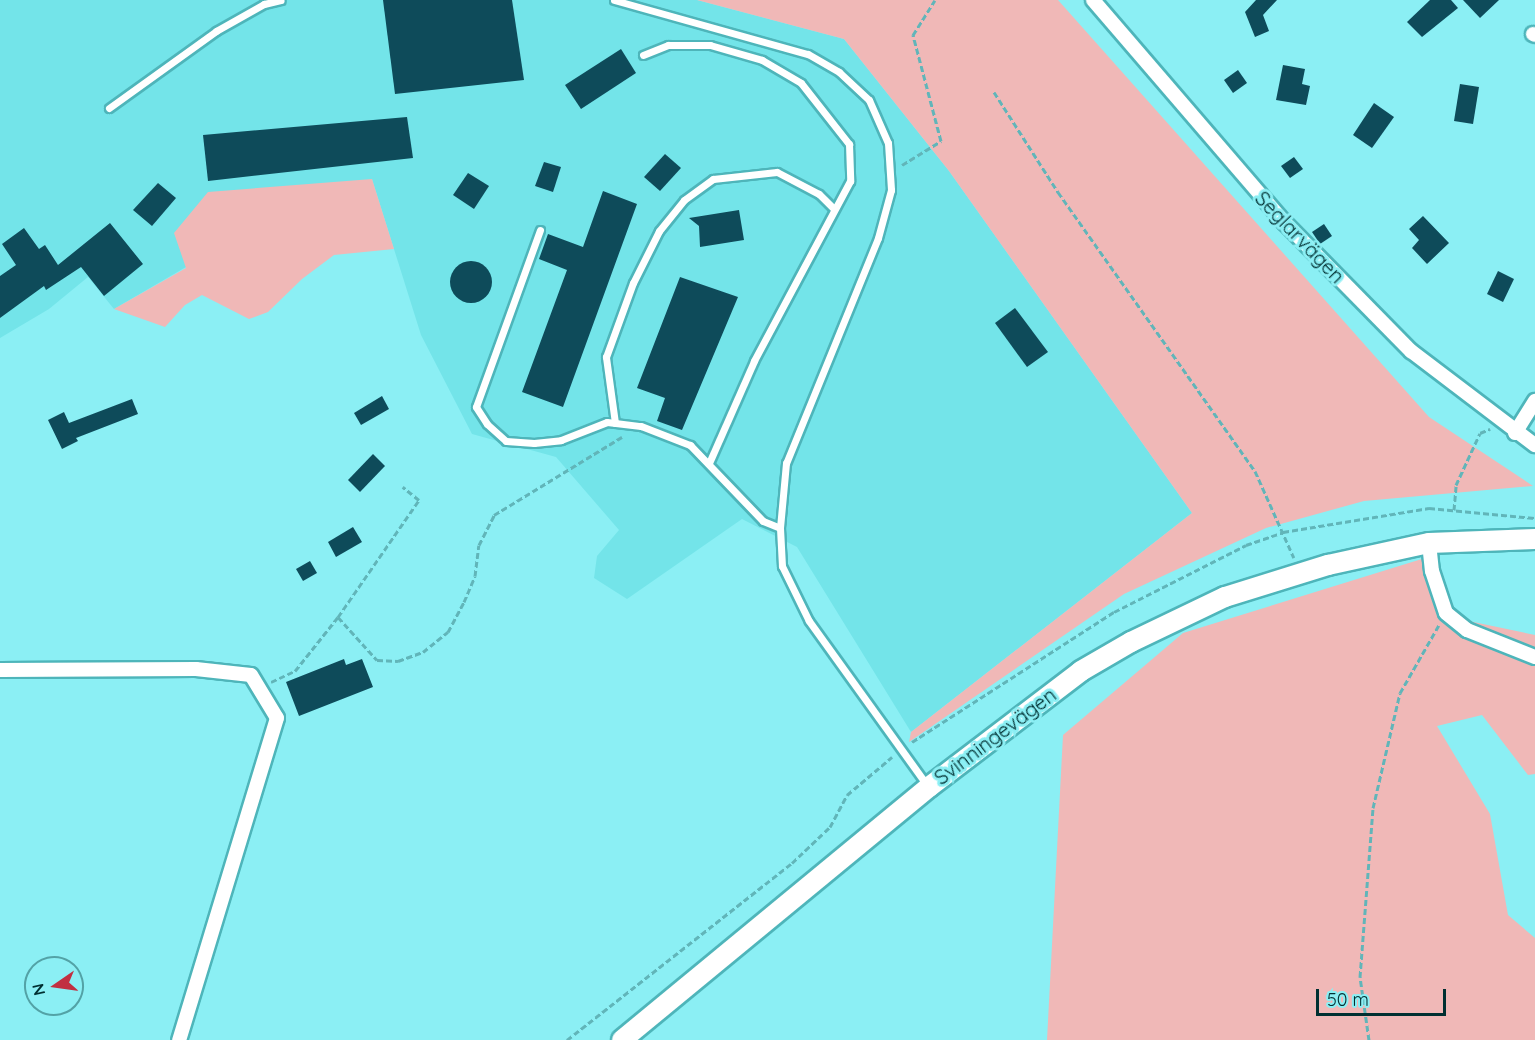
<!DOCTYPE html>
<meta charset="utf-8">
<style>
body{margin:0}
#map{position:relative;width:1535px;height:1040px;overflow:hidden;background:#8beff4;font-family:Quicksand,sans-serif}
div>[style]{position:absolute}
.built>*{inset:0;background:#73e4e9}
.green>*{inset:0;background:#f0b8b7}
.building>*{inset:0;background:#0e4b5a}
.round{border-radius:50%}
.path>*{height:3px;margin-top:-1.5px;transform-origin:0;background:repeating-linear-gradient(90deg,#61b5b9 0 6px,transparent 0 9px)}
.roads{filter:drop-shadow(2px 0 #4eb5ba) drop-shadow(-2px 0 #4eb5ba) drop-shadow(0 2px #4eb5ba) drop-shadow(0 -2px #4eb5ba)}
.service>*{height:7px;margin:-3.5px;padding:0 3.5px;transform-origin:3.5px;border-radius:3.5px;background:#fff}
.minor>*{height:14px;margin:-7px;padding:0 7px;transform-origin:7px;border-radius:7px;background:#fff}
.secondary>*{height:20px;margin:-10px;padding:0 10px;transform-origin:10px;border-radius:10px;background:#fff}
span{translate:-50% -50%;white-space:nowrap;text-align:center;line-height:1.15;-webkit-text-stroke:6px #8beff4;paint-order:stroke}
.street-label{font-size:20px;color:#002f31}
.north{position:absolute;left:24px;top:956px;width:60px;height:60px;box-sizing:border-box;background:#8beff4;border:2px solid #53a2a6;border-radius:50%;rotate:257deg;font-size:16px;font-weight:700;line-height:24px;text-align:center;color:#002f31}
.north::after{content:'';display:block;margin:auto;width:21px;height:27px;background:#c13041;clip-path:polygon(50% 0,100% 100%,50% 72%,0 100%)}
.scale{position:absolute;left:1316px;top:989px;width:130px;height:27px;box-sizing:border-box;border:3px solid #002f31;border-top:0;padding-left:8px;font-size:18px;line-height:21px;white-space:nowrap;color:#002f31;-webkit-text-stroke:4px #8beff4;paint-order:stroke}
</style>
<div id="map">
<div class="built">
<div style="clip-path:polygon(0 0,697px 0,844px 39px,949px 171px,1192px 513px,911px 732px,797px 547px,742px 519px,627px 599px,594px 578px,597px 556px,619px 530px,556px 457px,472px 434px,421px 335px,372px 179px,186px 267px,114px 309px,88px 277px,49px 309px,0 338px)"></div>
</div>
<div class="green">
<div style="clip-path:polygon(697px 0,1058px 0,1429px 417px,1533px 486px,1364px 501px,1266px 528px,1124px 594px,909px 742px,911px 732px,1192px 513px,949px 171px,844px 39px)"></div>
<div style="clip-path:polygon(372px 179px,394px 249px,334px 255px,302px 279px,268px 312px,249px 319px,202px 295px,185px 305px,165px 327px,114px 309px,186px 268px,174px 233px,208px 192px)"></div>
<div style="clip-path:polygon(1425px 558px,1459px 619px,1535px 635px,1535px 774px,1528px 775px,1482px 715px,1437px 726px,1490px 814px,1508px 915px,1535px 938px,1535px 1040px,1047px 1040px,1063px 735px,1183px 633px)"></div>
</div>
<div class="building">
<div style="clip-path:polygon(383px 0,512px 0,524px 80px,395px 94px)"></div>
<div style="clip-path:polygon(1256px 0,1277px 0,1263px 15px,1269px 31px,1255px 37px,1245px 12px)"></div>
<div style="clip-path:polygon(1430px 0,1451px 0,1458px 8px,1422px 37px,1407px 22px)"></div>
<div style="clip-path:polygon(1463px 0,1499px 0,1480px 18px)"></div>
<div style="clip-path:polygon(621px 49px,636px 73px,581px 109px,565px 85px)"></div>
<div style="clip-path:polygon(1283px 65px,1305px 69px,1302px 84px,1310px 86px,1306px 105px,1276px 100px)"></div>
<div style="clip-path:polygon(1238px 70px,1247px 83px,1233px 93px,1224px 80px)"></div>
<div style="clip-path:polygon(1460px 84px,1479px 87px,1473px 124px,1454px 121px)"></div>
<div style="clip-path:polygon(1374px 103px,1394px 117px,1372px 148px,1353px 135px)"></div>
<div style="clip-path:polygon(407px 117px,413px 158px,208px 181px,203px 135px)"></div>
<div style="clip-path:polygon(665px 154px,681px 168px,660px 191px,644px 177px)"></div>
<div style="clip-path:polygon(1294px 157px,1303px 169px,1290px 178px,1281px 166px)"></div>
<div style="clip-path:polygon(544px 162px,561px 167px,553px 192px,535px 186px)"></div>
<div style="clip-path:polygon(468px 173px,489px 186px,474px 209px,453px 195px)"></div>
<div style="clip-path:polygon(158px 183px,176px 198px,152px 226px,133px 210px)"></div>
<div style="clip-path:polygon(603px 191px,637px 204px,563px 407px,522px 392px,567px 270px,539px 259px,548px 234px,583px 247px)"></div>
<div style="clip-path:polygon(739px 210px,744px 240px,700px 247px,699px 226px,689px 218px)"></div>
<div style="clip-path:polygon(1423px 216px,1449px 243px,1427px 264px,1412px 248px,1419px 240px,1409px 229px)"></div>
<div style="clip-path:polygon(110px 223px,143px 264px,104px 296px,81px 267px,46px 290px,44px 286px,0 318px,0 276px,16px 265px,2px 244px,24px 228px,39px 249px,45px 245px,58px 265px)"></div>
<div style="clip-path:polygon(1324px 224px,1332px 236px,1320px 244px,1312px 232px)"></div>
<div class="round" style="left:450px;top:261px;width:42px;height:42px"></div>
<div style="clip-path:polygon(1498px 271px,1514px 279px,1503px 302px,1487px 294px)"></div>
<div style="clip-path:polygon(680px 277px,738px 297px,682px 430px,657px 421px,665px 398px,637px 388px)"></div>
<div style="clip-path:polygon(1015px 308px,1048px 352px,1027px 367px,995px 323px)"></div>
<div style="clip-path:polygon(382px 396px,389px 409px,361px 425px,354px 413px)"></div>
<div style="clip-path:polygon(132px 399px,138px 414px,76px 438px,78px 441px,62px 449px,48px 420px,64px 412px,69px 423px)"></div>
<div style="clip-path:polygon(373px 454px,385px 466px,360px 492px,348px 480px)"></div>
<div style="clip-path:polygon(353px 527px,362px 542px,336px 557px,328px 542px)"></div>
<div style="clip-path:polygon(310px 561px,317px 573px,303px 581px,296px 569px)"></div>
<div style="clip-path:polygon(344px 659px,346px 665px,362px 659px,373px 687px,299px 716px,286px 682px)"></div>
</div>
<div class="path">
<div style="left:994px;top:92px;width:119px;rotate:57.4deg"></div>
<div style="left:1058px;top:192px;width:342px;rotate:54.8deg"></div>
<div style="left:1255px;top:471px;width:95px;rotate:65.9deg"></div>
<div style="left:902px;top:165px;width:46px;rotate:-31.6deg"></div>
<div style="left:941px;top:141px;width:110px;rotate:-104.8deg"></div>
<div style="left:913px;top:35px;width:41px;rotate:-57.8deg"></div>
<div style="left:1454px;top:510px;width:25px;rotate:-85deg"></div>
<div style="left:1456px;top:485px;width:57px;rotate:-65.2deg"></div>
<div style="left:1480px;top:433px;width:11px;rotate:-22deg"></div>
<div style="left:338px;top:617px;width:58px;rotate:47.8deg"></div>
<div style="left:377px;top:660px;width:21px;rotate:3deg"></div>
<div style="left:398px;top:661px;width:27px;rotate:-20deg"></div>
<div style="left:423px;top:652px;width:32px;rotate:-39deg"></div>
<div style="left:448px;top:632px;width:34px;rotate:-62deg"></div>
<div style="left:464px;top:602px;width:28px;rotate:-67deg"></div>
<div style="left:475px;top:576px;width:31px;rotate:-83deg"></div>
<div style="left:479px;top:545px;width:34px;rotate:-63deg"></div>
<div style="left:494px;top:515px;width:150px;rotate:-31.4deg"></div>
<div style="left:271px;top:682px;width:26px;rotate:-25deg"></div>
<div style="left:295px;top:671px;width:69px;rotate:-51.5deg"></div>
<div style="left:338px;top:617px;width:142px;rotate:-55.3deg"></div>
<div style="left:419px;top:500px;width:21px;rotate:-141deg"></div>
<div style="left:912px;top:742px;width:240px;rotate:-32.8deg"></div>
<div style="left:1114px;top:612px;width:148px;rotate:-26.9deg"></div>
<div style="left:1246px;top:545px;width:39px;rotate:-19deg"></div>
<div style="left:1283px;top:532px;width:148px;rotate:-9.3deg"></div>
<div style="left:1429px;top:508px;width:106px;rotate:5.4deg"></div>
<div style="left:567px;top:1040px;width:286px;rotate:-38.2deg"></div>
<div style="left:792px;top:863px;width:52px;rotate:-43.5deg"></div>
<div style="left:830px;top:827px;width:36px;rotate:-62deg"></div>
<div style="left:847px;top:795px;width:59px;rotate:-40.2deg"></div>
<div style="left:1369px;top:1040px;width:64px;rotate:-98.1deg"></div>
<div style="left:1360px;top:977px;width:169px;rotate:-85.6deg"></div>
<div style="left:1373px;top:808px;width:118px;rotate:-76.8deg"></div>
<div style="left:1400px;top:693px;width:78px;rotate:-60.2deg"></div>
</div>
<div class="roads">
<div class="service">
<div style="left:614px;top:0;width:201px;rotate:15.6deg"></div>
<div style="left:808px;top:54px;width:36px;rotate:30deg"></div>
<div style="left:839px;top:72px;width:41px;rotate:43deg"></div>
<div style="left:869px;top:100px;width:47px;rotate:66.2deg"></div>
<div style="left:888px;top:143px;width:47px;rotate:86.3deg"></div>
<div style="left:891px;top:190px;width:50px;rotate:105.2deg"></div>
<div style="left:878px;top:238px;width:243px;rotate:112.2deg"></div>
<div style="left:786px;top:463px;width:65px;rotate:95.3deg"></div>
<div style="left:780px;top:528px;width:38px;rotate:87deg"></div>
<div style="left:782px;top:566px;width:61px;rotate:63.9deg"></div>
<div style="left:809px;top:621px;width:202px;rotate:54.3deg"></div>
<div style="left:643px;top:55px;width:27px;rotate:-22deg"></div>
<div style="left:668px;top:45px;width:42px"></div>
<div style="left:710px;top:45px;width:54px;rotate:16.1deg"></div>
<div style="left:762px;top:60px;width:45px;rotate:30.5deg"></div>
<div style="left:801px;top:83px;width:78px;rotate:51.8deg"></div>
<div style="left:849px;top:144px;width:37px;rotate:88deg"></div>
<div style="left:850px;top:181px;width:204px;rotate:118.1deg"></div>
<div style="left:754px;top:361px;width:111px;rotate:113.8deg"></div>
<div style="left:109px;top:108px;width:132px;rotate:-35.7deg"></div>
<div style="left:216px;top:31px;width:55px;rotate:-29.4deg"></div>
<div style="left:264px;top:4px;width:17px;rotate:-13deg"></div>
<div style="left:540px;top:230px;width:188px;rotate:109.9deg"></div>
<div style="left:476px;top:407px;width:20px;rotate:57deg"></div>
<div style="left:487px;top:424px;width:25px;rotate:42deg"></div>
<div style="left:506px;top:441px;width:28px;rotate:4deg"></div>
<div style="left:534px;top:443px;width:27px;rotate:-6deg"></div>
<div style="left:561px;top:440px;width:49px;rotate:-21.4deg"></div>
<div style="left:607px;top:422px;width:34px;rotate:7deg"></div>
<div style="left:641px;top:426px;width:53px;rotate:21.2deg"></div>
<div style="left:690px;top:445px;width:105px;rotate:46.2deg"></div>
<div style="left:763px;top:521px;width:18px;rotate:22deg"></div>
<div style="left:615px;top:423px;width:67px;rotate:-97.8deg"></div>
<div style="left:606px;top:357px;width:79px;rotate:-70deg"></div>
<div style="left:633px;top:283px;width:58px;rotate:-63.4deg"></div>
<div style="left:659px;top:231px;width:40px;rotate:-51deg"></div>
<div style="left:684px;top:200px;width:36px;rotate:-36deg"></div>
<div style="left:713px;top:179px;width:64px;rotate:-6.2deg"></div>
<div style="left:777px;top:172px;width:47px;rotate:27.6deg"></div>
<div style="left:819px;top:194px;width:21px;rotate:45deg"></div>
</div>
<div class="minor">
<div style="left:1093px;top:0;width:294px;rotate:49.3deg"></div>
<div style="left:1285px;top:223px;width:180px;rotate:45.5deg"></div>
<div style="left:1411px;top:351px;width:156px;rotate:37.2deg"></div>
<div style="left:1533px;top:34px;width:2px;rotate:27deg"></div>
<div style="left:1515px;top:433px;width:38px;rotate:-58deg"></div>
<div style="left:1429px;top:543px;width:28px;rotate:84deg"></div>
<div style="left:1432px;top:571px;width:44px;rotate:71.6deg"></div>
<div style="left:1446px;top:613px;width:27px;rotate:39deg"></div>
<div style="left:1467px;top:630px;width:73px;rotate:21.7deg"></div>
<div style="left:0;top:670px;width:196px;rotate:-0.3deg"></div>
<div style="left:196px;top:669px;width:55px;rotate:6.2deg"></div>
<div style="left:251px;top:675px;width:50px;rotate:58.8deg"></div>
<div style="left:277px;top:718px;width:337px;rotate:106.9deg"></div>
</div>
<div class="secondary">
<div style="left:622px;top:1040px;width:398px;rotate:-39.5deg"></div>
<div style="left:929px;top:787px;width:191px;rotate:-37.3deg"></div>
<div style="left:1081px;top:671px;width:58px;rotate:-30.1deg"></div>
<div style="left:1131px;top:642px;width:104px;rotate:-25.6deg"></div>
<div style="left:1225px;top:597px;width:108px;rotate:-17.3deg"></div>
<div style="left:1328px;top:565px;width:103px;rotate:-12.3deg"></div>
<div style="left:1429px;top:543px;width:106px;rotate:-2.2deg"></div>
</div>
</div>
<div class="street-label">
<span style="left:1300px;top:237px;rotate:46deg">Seglarvägen</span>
<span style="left:995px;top:736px;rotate:-37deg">Svinningevägen</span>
</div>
<div class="north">N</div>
<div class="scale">50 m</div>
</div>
